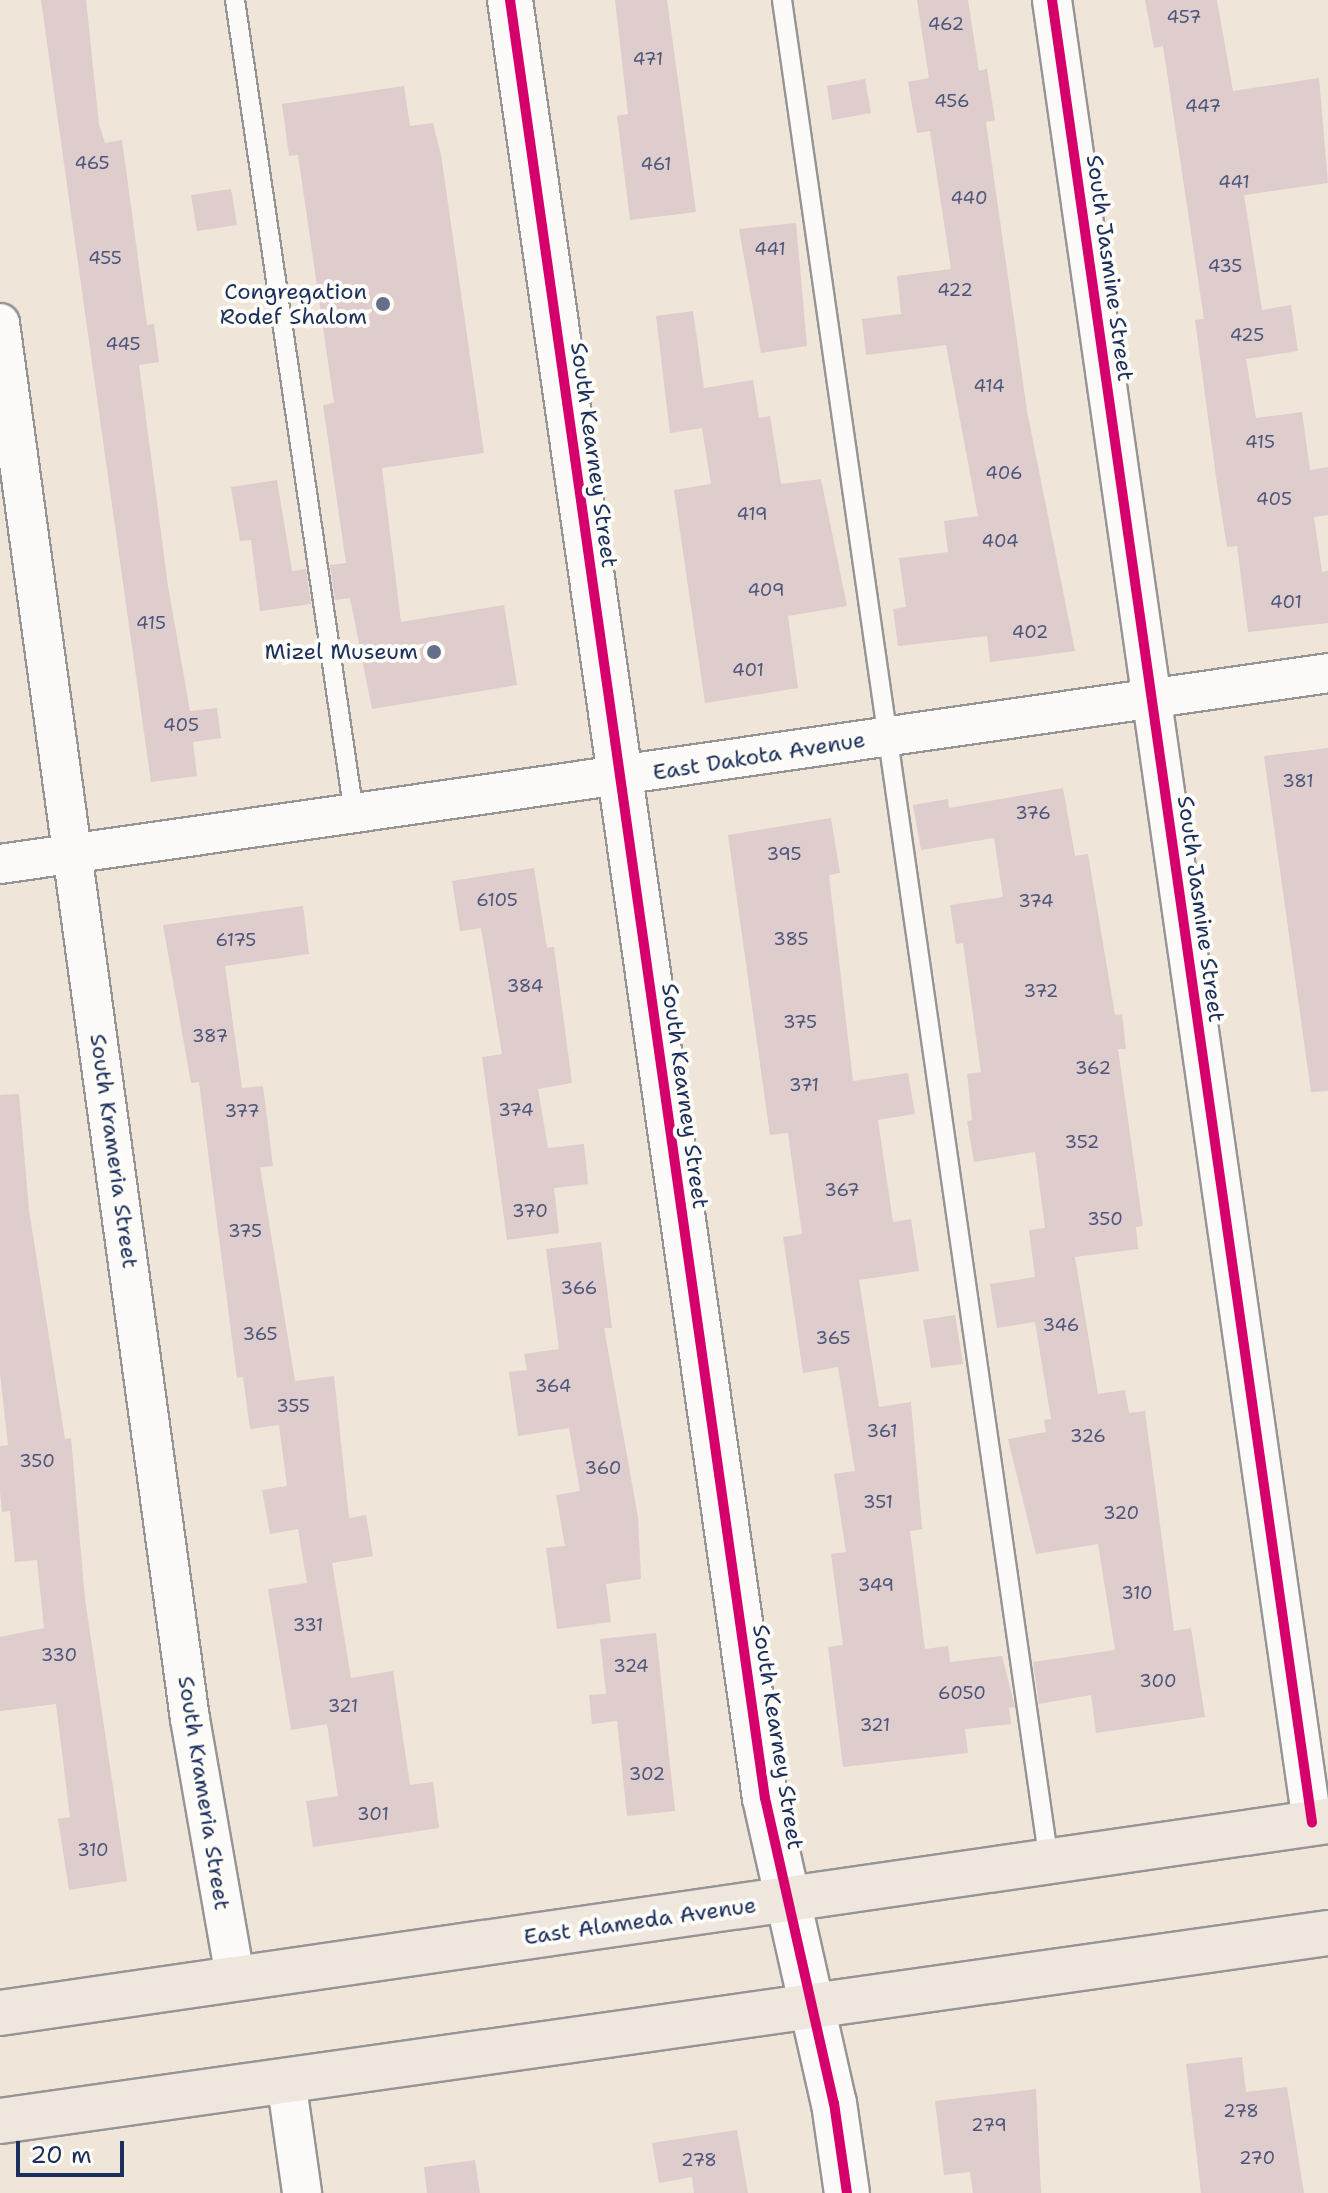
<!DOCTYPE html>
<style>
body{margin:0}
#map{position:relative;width:1328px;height:2193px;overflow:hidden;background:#efe5d9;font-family:"Shantell Sans",sans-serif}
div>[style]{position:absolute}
.building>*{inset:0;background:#dfcccd}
.roads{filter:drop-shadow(2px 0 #969495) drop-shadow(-2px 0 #969495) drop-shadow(0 2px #969495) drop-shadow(0 -2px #969495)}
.service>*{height:18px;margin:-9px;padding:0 9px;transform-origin:9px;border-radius:9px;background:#fdfbf9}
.minor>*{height:38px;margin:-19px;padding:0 19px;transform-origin:19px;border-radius:19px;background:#fdfbf9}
.tertiary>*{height:44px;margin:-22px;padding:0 22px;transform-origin:22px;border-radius:22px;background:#fdfbf9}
.primary>*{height:44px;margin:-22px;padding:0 22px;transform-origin:22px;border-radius:22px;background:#efe6de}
.cycleway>*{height:10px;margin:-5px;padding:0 5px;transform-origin:5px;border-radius:5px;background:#d6006c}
.dots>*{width:22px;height:22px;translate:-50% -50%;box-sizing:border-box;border:4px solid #fdfcf7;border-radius:50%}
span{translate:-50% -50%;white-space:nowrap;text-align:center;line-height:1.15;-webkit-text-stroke:8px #fdfcf7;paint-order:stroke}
.number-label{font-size:18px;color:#4c567a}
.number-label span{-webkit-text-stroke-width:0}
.street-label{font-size:22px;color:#1b2f5e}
.poi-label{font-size:22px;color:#1b2f5e}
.right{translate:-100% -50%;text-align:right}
.scale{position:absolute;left:16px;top:2141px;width:108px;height:36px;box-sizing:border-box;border:4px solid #1b2f5e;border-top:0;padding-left:10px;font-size:24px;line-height:28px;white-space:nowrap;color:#1b2f5e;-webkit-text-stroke:6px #fdfcf7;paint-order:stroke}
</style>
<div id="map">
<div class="building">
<div style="clip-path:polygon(41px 0,86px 0,99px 124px,105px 143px,122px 140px,147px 325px,154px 324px,159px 362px,139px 365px,168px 586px,190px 711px,217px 708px,221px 738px,193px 742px,197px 776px,151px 782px)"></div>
<div style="clip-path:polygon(615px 0,667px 0,696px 212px,630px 220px,617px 116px,628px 114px)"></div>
<div style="clip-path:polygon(917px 0,968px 0,979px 71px,987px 69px,995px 120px,986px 122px,1027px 411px,1075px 651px,990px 662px,987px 636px,898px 646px,893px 609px,906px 607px,899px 558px,948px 552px,944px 521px,978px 516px,946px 345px,866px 355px,862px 319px,901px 314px,897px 276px,951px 269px,930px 131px,917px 133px,908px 82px,929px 78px)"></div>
<div style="clip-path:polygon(1145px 0,1217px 0,1233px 91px,1319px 78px,1328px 183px,1244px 195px,1262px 310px,1291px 305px,1298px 351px,1246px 359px,1256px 418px,1302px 412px,1310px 470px,1328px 467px,1328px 515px,1314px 517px,1322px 572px,1328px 571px,1328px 623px,1248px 632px,1237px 546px,1227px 547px,1217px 484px,1195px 320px,1204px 319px,1163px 46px,1154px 48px)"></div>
<div style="clip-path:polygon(865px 79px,871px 113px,832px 120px,827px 86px)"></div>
<div style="clip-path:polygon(404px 86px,410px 126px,433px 123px,441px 155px,484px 453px,382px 468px,401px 622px,504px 605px,517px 685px,372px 709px,350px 598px,335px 600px,330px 565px,346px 563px,323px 405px,334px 403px,298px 155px,289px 156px,282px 104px)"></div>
<div style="clip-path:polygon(231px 189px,237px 225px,197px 231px,191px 195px)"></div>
<div style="clip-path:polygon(796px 223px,807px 346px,761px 353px,739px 229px)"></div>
<div style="clip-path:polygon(693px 311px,704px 388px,753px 380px,759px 418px,770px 416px,781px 484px,821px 479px,847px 606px,788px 616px,798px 688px,705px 703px,674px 490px,711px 484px,702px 428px,670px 433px,656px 316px)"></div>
<div style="clip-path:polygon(277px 480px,292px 571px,306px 569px,311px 604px,260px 611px,251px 540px,240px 541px,231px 487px)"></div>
<div style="clip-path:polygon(1328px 748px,1328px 1091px,1311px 1092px,1264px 756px)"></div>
<div style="clip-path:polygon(1063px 788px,1075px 856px,1088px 854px,1115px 1015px,1122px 1014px,1126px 1049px,1118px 1049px,1143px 1226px,1136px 1227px,1138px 1249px,1075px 1257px,1098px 1394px,1125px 1390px,1129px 1413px,1145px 1411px,1174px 1631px,1191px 1628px,1205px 1717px,1096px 1733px,1091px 1695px,1039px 1704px,1033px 1662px,1115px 1650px,1098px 1544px,1036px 1554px,1008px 1439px,1046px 1432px,1044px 1420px,1051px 1419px,1035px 1322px,997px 1328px,990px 1284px,1035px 1277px,1029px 1230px,1045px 1228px,1035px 1152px,974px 1162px,967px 1121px,972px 1120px,967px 1074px,981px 1072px,963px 943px,956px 944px,950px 905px,1003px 897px,994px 838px,921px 850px,913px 805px,948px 799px,949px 808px)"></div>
<div style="clip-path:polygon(831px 818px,840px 873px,829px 875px,853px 1081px,908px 1073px,915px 1114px,878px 1120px,893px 1222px,911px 1219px,919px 1271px,859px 1280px,879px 1407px,911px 1402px,922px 1529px,910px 1531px,925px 1649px,948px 1646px,950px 1662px,1002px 1656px,1015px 1707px,1009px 1708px,1011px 1724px,965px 1729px,968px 1753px,843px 1767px,828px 1647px,843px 1645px,831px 1554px,846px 1552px,834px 1474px,855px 1471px,838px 1367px,803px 1373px,783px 1237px,802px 1234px,788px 1133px,770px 1135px,728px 835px)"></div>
<div style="clip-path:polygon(534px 868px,547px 948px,554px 947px,572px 1083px,538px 1089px,548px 1148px,584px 1144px,588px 1184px,554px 1188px,559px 1233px,507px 1240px,482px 1057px,502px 1054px,481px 928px,460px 931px,452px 881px)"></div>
<div style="clip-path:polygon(303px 906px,309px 954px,225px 966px,242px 1088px,263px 1086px,273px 1166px,260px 1167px,295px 1381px,334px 1376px,349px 1518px,366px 1515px,373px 1556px,332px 1563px,351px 1678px,393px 1671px,410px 1785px,433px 1782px,439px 1828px,313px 1847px,306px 1801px,338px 1796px,327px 1724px,291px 1730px,268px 1589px,307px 1583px,298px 1529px,270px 1534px,262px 1490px,287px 1486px,279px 1425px,250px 1429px,243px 1377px,237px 1378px,199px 1082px,191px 1083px,163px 925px)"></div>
<div style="clip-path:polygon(19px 1094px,29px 1210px,65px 1439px,71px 1438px,85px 1599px,127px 1881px,69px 1890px,58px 1819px,70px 1817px,56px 1704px,0 1711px,0 1637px,44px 1628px,37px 1560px,15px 1562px,10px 1511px,2px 1512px,0 1492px,0 1446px,8px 1445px,0 1373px,0 1095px)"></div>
<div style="clip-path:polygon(601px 1242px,612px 1328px,604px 1328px,638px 1517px,641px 1579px,606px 1584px,611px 1622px,557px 1629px,546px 1548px,565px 1546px,556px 1495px,580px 1491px,569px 1428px,518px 1436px,509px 1372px,527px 1370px,524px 1354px,559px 1349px,546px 1249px)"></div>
<div style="clip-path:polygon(955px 1315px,963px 1364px,931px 1368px,923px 1320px)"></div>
<div style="clip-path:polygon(656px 1633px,675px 1811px,627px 1816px,617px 1721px,592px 1724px,589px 1695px,606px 1694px,600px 1639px)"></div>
<div style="clip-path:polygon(1242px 2057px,1246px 2092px,1287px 2087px,1304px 2193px,1201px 2193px,1186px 2064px)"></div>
<div style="clip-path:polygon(1036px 2089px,1041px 2193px,973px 2193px,970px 2172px,944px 2175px,935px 2101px)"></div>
<div style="clip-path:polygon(737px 2130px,748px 2193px,694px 2193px,692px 2177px,659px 2183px,652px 2143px)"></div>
<div style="clip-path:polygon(475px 2160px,480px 2193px,427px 2193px,424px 2167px)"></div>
</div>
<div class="roads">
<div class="service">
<div style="left:235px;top:0;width:823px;rotate:81.68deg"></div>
<div style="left:782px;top:0;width:1880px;rotate:81.84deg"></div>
</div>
<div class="minor">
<div style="left:1052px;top:0;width:1841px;rotate:81.88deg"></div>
<div style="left:0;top:323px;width:1409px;rotate:82.25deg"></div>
<div style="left:190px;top:1719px;width:263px;rotate:80.1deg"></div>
<div style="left:0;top:864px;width:1342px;rotate:-8.18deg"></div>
<div style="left:286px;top:2080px;width:114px;rotate:81.9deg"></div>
</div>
<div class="tertiary">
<div style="left:510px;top:0;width:1816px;rotate:81.93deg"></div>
<div style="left:765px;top:1798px;width:313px;rotate:77.3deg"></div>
<div style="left:834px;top:2103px;width:91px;rotate:81.8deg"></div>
</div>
<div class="primary">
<div style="left:0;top:2013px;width:1342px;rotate:-8.23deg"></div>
<div style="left:0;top:2121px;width:1341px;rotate:-8.06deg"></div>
</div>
</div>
<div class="cycleway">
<div style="left:510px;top:0;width:1816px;rotate:81.93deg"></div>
<div style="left:765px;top:1798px;width:313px;rotate:77.3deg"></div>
<div style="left:834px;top:2103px;width:91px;rotate:81.8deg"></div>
<div style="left:1052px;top:0;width:1841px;rotate:81.88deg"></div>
</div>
<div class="dots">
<div style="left:383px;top:304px;background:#656f89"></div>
<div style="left:434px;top:652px;background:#656f89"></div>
</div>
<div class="number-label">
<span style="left:1184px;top:17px">457</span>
<span style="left:946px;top:24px">462</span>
<span style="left:648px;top:59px">471</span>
<span style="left:952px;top:101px">456</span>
<span style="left:1203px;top:106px">447</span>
<span style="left:92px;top:163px">465</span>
<span style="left:656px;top:164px">461</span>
<span style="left:1234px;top:182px">441</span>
<span style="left:969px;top:198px">440</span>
<span style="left:770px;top:249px">441</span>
<span style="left:105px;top:258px">455</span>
<span style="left:1225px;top:266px">435</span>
<span style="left:955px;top:290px">422</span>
<span style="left:1247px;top:335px">425</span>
<span style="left:123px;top:344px">445</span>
<span style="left:989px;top:386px">414</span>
<span style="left:1260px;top:442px">415</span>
<span style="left:1004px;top:473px">406</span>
<span style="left:1274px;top:499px">405</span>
<span style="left:752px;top:514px">419</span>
<span style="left:1000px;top:541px">404</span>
<span style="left:766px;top:590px">409</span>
<span style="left:1286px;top:602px">401</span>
<span style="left:151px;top:623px">415</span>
<span style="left:1030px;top:632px">402</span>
<span style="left:748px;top:670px">401</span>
<span style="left:181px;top:725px">405</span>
<span style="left:1298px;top:781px">381</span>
<span style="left:1033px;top:813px">376</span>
<span style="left:784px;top:854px">395</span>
<span style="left:497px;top:900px">6105</span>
<span style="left:1036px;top:901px">374</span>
<span style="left:791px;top:939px">385</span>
<span style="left:236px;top:940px">6175</span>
<span style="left:525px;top:986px">384</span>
<span style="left:1041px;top:991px">372</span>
<span style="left:800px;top:1022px">375</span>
<span style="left:210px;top:1036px">387</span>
<span style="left:1093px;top:1068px">362</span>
<span style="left:804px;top:1085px">371</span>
<span style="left:516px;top:1110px">374</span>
<span style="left:242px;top:1111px">377</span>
<span style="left:1082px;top:1142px">352</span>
<span style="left:842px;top:1190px">367</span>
<span style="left:530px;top:1211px">370</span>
<span style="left:1105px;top:1219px">350</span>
<span style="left:245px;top:1231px">375</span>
<span style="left:579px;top:1288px">366</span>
<span style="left:1061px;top:1325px">346</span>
<span style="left:260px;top:1334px">365</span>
<span style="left:833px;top:1338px">365</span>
<span style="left:553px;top:1386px">364</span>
<span style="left:293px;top:1406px">355</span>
<span style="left:882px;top:1431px">361</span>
<span style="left:1088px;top:1436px">326</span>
<span style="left:37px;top:1461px">350</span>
<span style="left:603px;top:1468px">360</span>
<span style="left:878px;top:1502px">351</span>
<span style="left:1121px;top:1513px">320</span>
<span style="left:876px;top:1585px">349</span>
<span style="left:1137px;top:1593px">310</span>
<span style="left:308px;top:1625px">331</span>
<span style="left:59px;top:1655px">330</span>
<span style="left:631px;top:1666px">324</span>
<span style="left:1158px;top:1681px">300</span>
<span style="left:962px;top:1693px">6050</span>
<span style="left:343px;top:1706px">321</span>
<span style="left:875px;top:1725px">321</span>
<span style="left:647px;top:1774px">302</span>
<span style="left:373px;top:1814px">301</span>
<span style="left:93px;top:1850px">310</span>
<span style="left:1241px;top:2111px">278</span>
<span style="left:989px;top:2125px">279</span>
<span style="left:1257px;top:2158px">270</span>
<span style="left:699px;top:2160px">278</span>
</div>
<div class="street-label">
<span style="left:1110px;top:268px;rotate:82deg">South Jasmine Street</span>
<span style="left:594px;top:455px;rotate:82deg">South Kearney Street</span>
<span style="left:759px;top:756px;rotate:-9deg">East Dakota Avenue</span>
<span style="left:1201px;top:909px;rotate:82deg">South Jasmine Street</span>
<span style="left:685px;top:1096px;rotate:82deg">South Kearney Street</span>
<span style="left:114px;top:1151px;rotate:82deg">South Krameria Street</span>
<span style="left:778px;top:1737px;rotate:81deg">South Kearney Street</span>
<span style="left:204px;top:1793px;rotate:81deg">South Krameria Street</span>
<span style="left:640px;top:1921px;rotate:-8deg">East Alameda Avenue</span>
</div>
<div class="poi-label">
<span class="right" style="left:367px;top:304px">Congregation<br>Rodef Shalom</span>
<span class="right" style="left:418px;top:652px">Mizel Museum</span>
</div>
<div class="scale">20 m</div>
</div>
